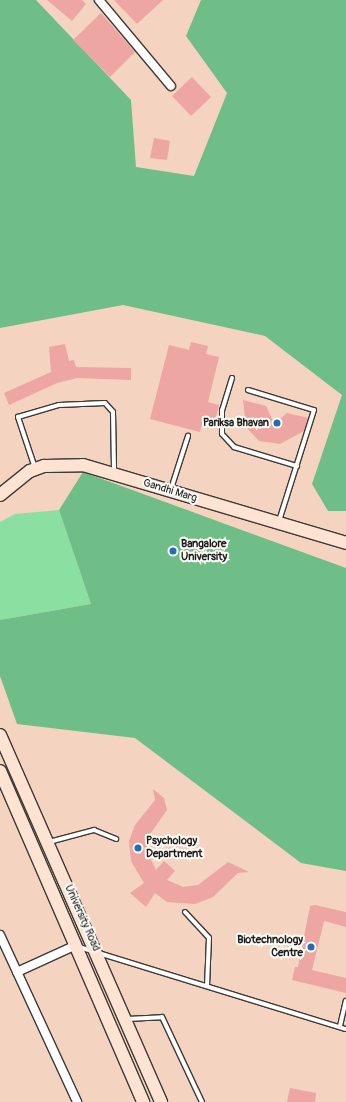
<!DOCTYPE html>
<style>
body{margin:0}
#map{position:relative;width:346px;height:1102px;overflow:hidden;background:#ebe5c5;font-family:Pangolin,sans-serif}
div>[style]{position:absolute}
.built>*{inset:0;background:#f4d3c0}
.green>*{inset:0;background:#8adfa1}
.forest>*{inset:0;background:#6fbe87}
.building>*{inset:0;background:#eda6a1}
.roads{filter:drop-shadow(1px 0 #3b3a35) drop-shadow(-1px 0 #3b3a35) drop-shadow(0 1px #3b3a35) drop-shadow(0 -1px #3b3a35)}
.lane>*{height:4px;margin:-2px;padding:0 2px;transform-origin:2px;border-radius:2px;background:#fff}
.street>*{height:8px;margin:-4px;padding:0 4px;transform-origin:4px;border-radius:4px;background:#fff}
.secondary>*{height:12px;margin:-6px;padding:0 6px;transform-origin:6px;border-radius:6px;background:#fee3d2}
.dots>*{width:11px;height:11px;translate:-50% -50%;box-sizing:border-box;border:2px solid #fdfcf7;border-radius:50%}
span{translate:-50% -50%;white-space:nowrap;text-align:center;line-height:1.15;-webkit-text-stroke:4px #fdfcf7;paint-order:stroke}
.poi-label{font-size:11px;color:#1c1c1c;font-weight:700}
.right{translate:-100% -50%;text-align:right}
.left{translate:0 -50%;text-align:left}
.street-label{font-size:11px;color:#1c1c1c}
</style>
<div id="map">
<div class="built">
<div style="clip-path:polygon(0 0,346px 0,346px 1102px,0 1102px)"></div>
</div>
<div class="green">
<div style="clip-path:polygon(59px 510px,91px 604px,0 620px,0 522px,15px 514px)"></div>
</div>
<div class="forest">
<div style="clip-path:polygon(0 0,36px 0,131px 100px,136px 167px,194px 176px,227px 93px,186px 36px,201px 0,346px 0,346px 511px,328px 511px,312px 484px,342px 395px,265px 336px,123px 305px,0 328px)"></div>
<div style="clip-path:polygon(83px 472px,346px 568px,346px 871px,301px 863px,135px 738px,17px 724px,0 676px,0 620px,91px 604px,59px 510px)"></div>
</div>
<div class="building">
<div style="clip-path:polygon(47px 0,82px 0,86px 4px,72px 21px)"></div>
<div style="clip-path:polygon(114px 0,163px 0,137px 24px)"></div>
<div style="clip-path:polygon(101px 13px,135px 52px,110px 77px,73px 40px)"></div>
<div style="clip-path:polygon(192px 77px,211px 97px,191px 116px,172px 96px)"></div>
<div style="clip-path:polygon(154px 138px,170px 141px,167px 160px,150px 158px)"></div>
<div style="clip-path:polygon(191px 342px,208px 346px,206px 354px,219px 357px,208px 402px,219px 405px,215px 420px,204px 417px,200px 432px,150px 419px,169px 345px,189px 350px)"></div>
<div style="clip-path:polygon(65px 344px,69px 361px,74px 360px,76px 367px,131px 368px,131px 380px,77px 378px,57px 383px,9px 405px,4px 393px,51px 372px,49px 347px)"></div>
<div style="clip-path:polygon(243px 400px,266px 406px,272px 419px,279px 420px,287px 413px,308px 418px,304px 431px,280px 444px,259px 441px,246px 427px)"></div>
<div style="clip-path:polygon(153px 789px,164px 798px,167px 810px,148px 837px,147px 851px,156px 870px,164px 861px,175px 871px,167px 880px,183px 887px,198px 885px,228px 862px,249px 872px,238px 873px,213px 897px,195px 904px,167px 902px,155px 893px,146px 907px,130px 893px,144px 883px,131px 861px,129px 841px,135px 825px,155px 800px)"></div>
<div style="clip-path:polygon(315px 905px,346px 912px,346px 927px,324px 921px,312px 970px,346px 978px,346px 993px,292px 980px,295px 967px,298px 967px,310px 906px)"></div>
<div style="clip-path:polygon(290px 1088px,316px 1093px,315px 1102px,287px 1102px)"></div>
</div>
<div class="roads">
<div class="lane">
<div style="left:232px;top:378px;width:34px;rotate:107deg"></div>
<div style="left:222px;top:410px;width:24px;rotate:90deg"></div>
<div style="left:222px;top:434px;width:18px;rotate:47deg"></div>
<div style="left:234px;top:447px;width:66px;rotate:16.8deg"></div>
<div style="left:248px;top:390px;width:69px;rotate:16.9deg"></div>
<div style="left:314px;top:410px;width:116px;rotate:107.5deg"></div>
<div style="left:35px;top:468px;width:54px;rotate:-108.4deg"></div>
<div style="left:18px;top:417px;width:43px;rotate:-16.3deg"></div>
<div style="left:59px;top:405px;width:46px;rotate:-2.5deg"></div>
<div style="left:105px;top:403px;width:12px;rotate:48deg"></div>
<div style="left:113px;top:412px;width:60px;rotate:89deg"></div>
<div style="left:171px;top:489px;width:56px;rotate:-72.2deg"></div>
<div style="left:49px;top:842px;width:47px;rotate:-14.9deg"></div>
<div style="left:94px;top:830px;width:24px;rotate:22deg"></div>
<div style="left:185px;top:912px;width:35px;rotate:47deg"></div>
<div style="left:209px;top:938px;width:47px;rotate:92.4deg"></div>
<div style="left:79px;top:947px;width:279px;rotate:17.1deg"></div>
<div style="left:127px;top:1019px;width:35px;rotate:-3deg"></div>
<div style="left:162px;top:1017px;width:94px;rotate:64.8deg"></div>
<div style="left:340px;top:1026px;width:26px;rotate:-77deg"></div>
</div>
<div class="street">
<div style="left:99px;top:0;width:112px;rotate:50.1deg"></div>
<div style="left:0;top:935px;width:184px;rotate:65.2deg"></div>
<div style="left:17px;top:972px;width:63px;rotate:-24.5deg"></div>
</div>
<div class="secondary">
<div style="left:0;top:495px;width:38px;rotate:-39deg"></div>
<div style="left:30px;top:471px;width:15px;rotate:-20deg"></div>
<div style="left:44px;top:466px;width:39px;rotate:-1deg"></div>
<div style="left:83px;top:465px;width:274px;rotate:16.5deg"></div>
<div style="left:0;top:735px;width:401px;rotate:66.3deg"></div>
<div style="left:0;top:771px;width:361px;rotate:66.6deg"></div>
</div>
</div>
<div class="dots">
<div style="left:277px;top:423px;background:#1f6fb2"></div>
<div style="left:173px;top:551px;background:#1f6fb2"></div>
<div style="left:138px;top:848px;background:#1f6fb2"></div>
<div style="left:311px;top:947px;background:#1f6fb2"></div>
</div>
<div class="poi-label">
<span class="right" style="left:269px;top:423px">Pariksa Bhavan</span>
<span class="left" style="left:181px;top:551px">Bangalore<br>University</span>
<span class="left" style="left:146px;top:848px">Psychology<br>Department</span>
<span class="right" style="left:303px;top:947px">Biotechnology<br>Centre</span>
</div>
<div class="street-label">
<span style="left:170px;top:491px;rotate:17deg">Gandhi Marg</span>
<span style="left:82px;top:918px;rotate:66deg">University Road</span>
</div>
</div>
